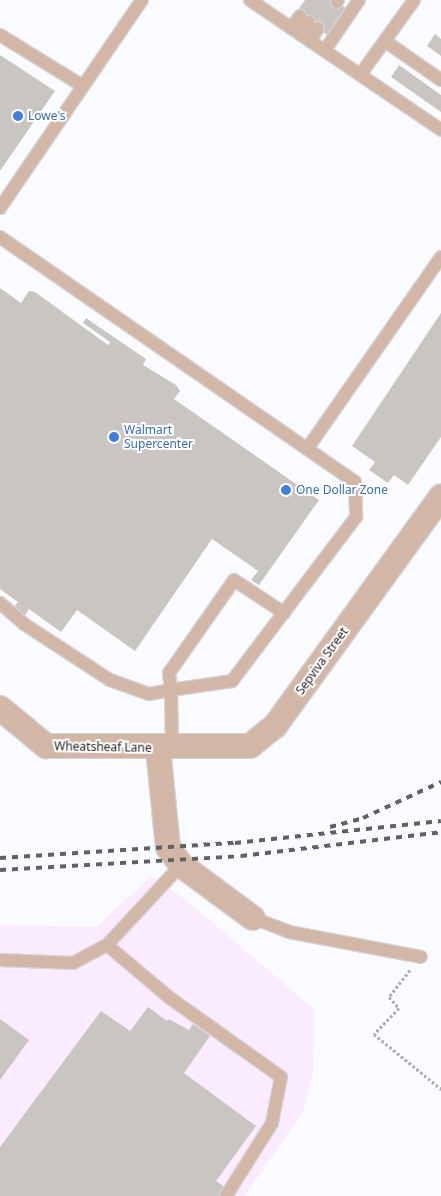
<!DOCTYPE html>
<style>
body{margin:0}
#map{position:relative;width:441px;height:1196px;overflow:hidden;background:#fafbff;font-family:"Noto Sans",sans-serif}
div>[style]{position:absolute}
.industrial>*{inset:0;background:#fbebfe}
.building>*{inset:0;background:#c9c6c2}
.path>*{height:3px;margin-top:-1.5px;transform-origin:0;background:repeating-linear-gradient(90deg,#afafb3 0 2.5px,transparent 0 5px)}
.roads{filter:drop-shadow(1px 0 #d4d4d8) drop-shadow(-1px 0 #d4d4d8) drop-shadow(0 1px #d4d4d8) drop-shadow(0 -1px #d4d4d8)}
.lane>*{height:12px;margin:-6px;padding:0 6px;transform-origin:6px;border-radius:6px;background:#d3b7a6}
.street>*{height:24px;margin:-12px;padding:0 12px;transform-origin:12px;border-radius:12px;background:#d3b7a6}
.rail>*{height:4px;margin-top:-2px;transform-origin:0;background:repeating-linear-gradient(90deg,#606163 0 6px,transparent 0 12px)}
.dots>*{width:14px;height:14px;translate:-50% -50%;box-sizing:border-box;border:2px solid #fff;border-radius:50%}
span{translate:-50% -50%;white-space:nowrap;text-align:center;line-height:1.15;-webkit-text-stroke:4px #fff;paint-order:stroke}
.shop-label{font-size:12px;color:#366cbe}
.left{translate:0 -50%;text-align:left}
.street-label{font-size:12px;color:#252527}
</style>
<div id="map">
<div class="industrial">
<div style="clip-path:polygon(151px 876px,186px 900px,315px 1010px,313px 1071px,303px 1111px,245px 1196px,0 1196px,0 925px,96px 927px)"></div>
</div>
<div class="building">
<div style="clip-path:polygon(305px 0,334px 0,349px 10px,330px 37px,296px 13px)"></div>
<div style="clip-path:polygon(435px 34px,441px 39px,441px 56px,427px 46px)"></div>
<div style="clip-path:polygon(0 55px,55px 91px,0 171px)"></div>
<div style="clip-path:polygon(399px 65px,441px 95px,441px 112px,391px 77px)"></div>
<div style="clip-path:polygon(0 288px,21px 303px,29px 291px,35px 292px,108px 345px,110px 342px,83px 323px,86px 318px,146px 359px,143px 365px,176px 385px,180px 391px,174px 399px,319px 500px,259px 585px,251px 580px,258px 571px,212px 539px,135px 651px,77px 610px,61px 632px,29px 609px,25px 616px,13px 608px,18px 602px,0 589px)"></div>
<div style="clip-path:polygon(441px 313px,441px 437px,408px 485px,394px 475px,388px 483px,369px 470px,375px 462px,352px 446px)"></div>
<div style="clip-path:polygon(148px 1007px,167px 1021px,169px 1019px,189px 1030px,193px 1024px,210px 1036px,184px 1073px,256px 1126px,216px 1181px,226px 1188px,220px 1196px,0 1196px,0 1147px,101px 1011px,130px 1031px)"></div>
<div style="clip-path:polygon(0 1019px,29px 1040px,0 1080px)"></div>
</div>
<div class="path">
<div style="left:410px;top:970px;width:34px;rotate:128deg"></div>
<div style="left:389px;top:997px;width:15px;rotate:48deg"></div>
<div style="left:399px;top:1008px;width:36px;rotate:134deg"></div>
<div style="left:374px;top:1034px;width:87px;rotate:39.4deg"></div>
</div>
<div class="roads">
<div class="lane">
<div style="left:250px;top:0;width:231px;rotate:34.2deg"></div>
<div style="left:337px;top:2px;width:2px;rotate:-63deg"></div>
<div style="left:291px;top:28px;width:15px;rotate:-53deg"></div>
<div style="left:300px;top:34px;width:15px;rotate:-53deg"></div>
<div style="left:0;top:35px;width:97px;rotate:31.6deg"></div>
<div style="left:310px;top:41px;width:15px;rotate:-58deg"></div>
<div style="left:385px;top:41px;width:68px;rotate:34.9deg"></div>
<div style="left:325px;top:50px;width:60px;rotate:-55.8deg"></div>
<div style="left:360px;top:75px;width:92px;rotate:-54.2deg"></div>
<div style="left:0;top:208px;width:252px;rotate:-55.7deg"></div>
<div style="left:0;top:237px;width:431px;rotate:34.6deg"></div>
<div style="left:355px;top:482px;width:35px;rotate:88deg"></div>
<div style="left:356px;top:517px;width:206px;rotate:127.1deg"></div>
<div style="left:232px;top:681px;width:62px;rotate:171.6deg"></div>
<div style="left:171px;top:690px;width:58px;rotate:89deg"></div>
<div style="left:307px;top:449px;width:234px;rotate:-55.1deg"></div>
<div style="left:0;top:603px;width:32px;rotate:41deg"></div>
<div style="left:24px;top:624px;width:103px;rotate:33.1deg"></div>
<div style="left:110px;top:680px;width:41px;rotate:19.7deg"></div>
<div style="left:149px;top:694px;width:22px;rotate:-10deg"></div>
<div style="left:171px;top:690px;width:17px;rotate:-97deg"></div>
<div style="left:169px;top:673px;width:113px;rotate:-55deg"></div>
<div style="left:234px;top:580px;width:60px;rotate:33.4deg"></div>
<div style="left:253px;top:918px;width:39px;rotate:21deg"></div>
<div style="left:289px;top:932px;width:134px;rotate:10.7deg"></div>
<div style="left:107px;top:945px;width:82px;rotate:40.1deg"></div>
<div style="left:170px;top:998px;width:136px;rotate:35.4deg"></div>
<div style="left:281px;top:1077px;width:47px;rotate:101.1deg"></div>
<div style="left:272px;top:1123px;width:86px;rotate:122.2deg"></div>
<div style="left:0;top:960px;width:73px;rotate:2.4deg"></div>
<div style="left:73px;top:963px;width:38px;rotate:-28deg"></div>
<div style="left:107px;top:945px;width:109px;rotate:-47.2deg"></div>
</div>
<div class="street">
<div style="left:0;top:708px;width:60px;rotate:39.6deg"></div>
<div style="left:46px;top:746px;width:204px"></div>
<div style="left:250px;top:746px;width:32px;rotate:-39deg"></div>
<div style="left:275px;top:726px;width:283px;rotate:-54.1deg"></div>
<div style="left:158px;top:749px;width:99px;rotate:84.2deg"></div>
<div style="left:168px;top:847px;width:22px;rotate:54deg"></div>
<div style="left:181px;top:865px;width:89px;rotate:36.4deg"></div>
</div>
</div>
<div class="rail">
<div style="left:330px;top:827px;width:34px;rotate:-15deg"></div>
<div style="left:363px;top:818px;width:86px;rotate:-24.8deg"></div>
<div style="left:0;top:858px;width:235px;rotate:-3.7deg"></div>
<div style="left:235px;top:843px;width:207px;rotate:-6.1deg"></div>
<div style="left:0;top:870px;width:241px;rotate:-3.3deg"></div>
<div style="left:241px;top:856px;width:201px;rotate:-6.8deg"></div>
</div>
<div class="dots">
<div style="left:18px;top:116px;background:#3f7fe0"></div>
<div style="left:114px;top:437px;background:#3f7fe0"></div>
<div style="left:286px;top:490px;background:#3f7fe0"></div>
</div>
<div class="shop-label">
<span class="left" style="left:28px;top:116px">Lowe's</span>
<span class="left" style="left:124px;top:437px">Walmart<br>Supercenter</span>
<span class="left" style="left:296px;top:490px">One Dollar Zone</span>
</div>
<div class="street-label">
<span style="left:322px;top:661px;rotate:-54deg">Sepviva Street</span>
<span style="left:103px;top:747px;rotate:1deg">Wheatsheaf Lane</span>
</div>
</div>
